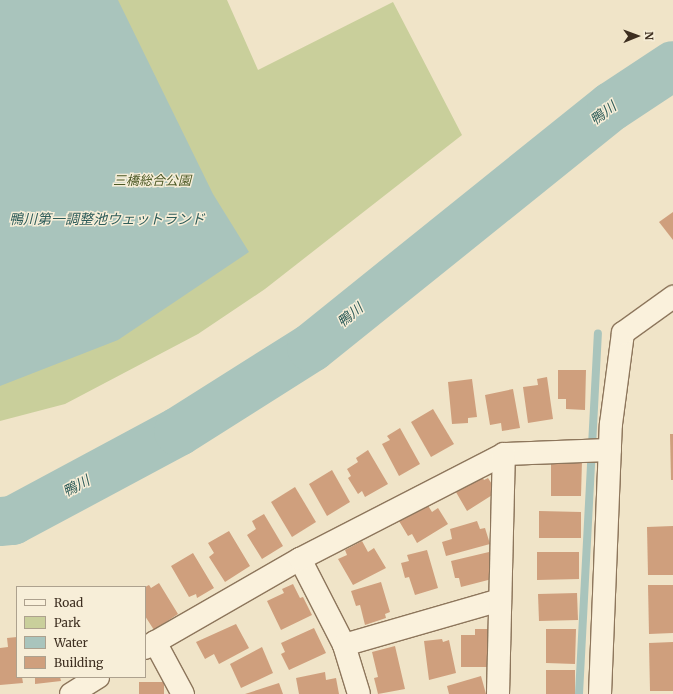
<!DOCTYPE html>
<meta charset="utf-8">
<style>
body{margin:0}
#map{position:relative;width:673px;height:694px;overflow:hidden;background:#f0e4c8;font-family:Merriweather,"Noto Sans JP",serif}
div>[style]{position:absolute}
.green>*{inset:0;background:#c9cf9b}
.water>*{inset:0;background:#a9c4bc}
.stream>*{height:8px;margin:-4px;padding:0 4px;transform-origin:4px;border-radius:4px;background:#a9c4bc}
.river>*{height:49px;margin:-24.5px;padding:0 24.5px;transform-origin:24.5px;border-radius:24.5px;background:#a9c4bc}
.building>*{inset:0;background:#cf9f7d}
.roads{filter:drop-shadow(1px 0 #8d765c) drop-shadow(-1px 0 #8d765c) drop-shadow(0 1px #8d765c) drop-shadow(0 -1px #8d765c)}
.minor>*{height:22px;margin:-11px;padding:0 11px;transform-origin:11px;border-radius:11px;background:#faf1dc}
span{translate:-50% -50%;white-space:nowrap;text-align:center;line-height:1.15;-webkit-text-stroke:3px #f7eed8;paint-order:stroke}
.park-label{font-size:13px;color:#4d5a26;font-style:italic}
.water-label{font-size:14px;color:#2f5d5a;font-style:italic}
.legend{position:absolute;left:16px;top:586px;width:130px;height:92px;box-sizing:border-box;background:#f7eed8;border:1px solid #ada18e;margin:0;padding:5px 7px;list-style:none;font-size:12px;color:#3d2e20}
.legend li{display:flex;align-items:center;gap:8px;height:20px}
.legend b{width:20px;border:1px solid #ada18e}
.north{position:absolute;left:617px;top:16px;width:40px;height:40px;-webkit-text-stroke:3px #f7eed8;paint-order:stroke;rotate:89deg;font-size:11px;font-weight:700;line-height:16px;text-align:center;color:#3d2e20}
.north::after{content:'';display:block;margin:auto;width:14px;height:18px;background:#3d2e20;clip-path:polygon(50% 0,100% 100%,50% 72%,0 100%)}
</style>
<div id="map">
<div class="green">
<div style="clip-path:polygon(0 0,227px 0,258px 70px,393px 2px,462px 135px,265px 289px,198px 334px,65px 404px,0 421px)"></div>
</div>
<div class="water">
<div style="clip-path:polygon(0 0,118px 0,213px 194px,249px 252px,118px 340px,0 386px)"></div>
</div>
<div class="stream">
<div style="left:579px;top:694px;width:361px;rotate:-87deg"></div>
</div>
<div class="river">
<div style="left:0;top:521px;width:12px;rotate:-5deg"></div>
<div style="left:12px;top:520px;width:188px;rotate:-28.2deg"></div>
<div style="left:178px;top:431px;width:157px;rotate:-32.3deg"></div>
<div style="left:311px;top:347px;width:385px;rotate:-38.8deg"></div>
<div style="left:611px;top:106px;width:74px;rotate:-33.5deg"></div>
</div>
<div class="building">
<div style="clip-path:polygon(673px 212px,673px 240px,659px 222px)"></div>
<div style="clip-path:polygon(558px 370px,586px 370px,585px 410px,566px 409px,566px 399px,558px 399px)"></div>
<div style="clip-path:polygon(547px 377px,553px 419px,528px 423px,523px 387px,538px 385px,537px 379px)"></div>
<div style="clip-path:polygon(472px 379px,477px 417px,468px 418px,468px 423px,452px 424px,448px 382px)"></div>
<div style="clip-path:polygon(513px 389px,520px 428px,502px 431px,501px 423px,490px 425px,485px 395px)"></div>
<div style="clip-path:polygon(433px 409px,454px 444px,431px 457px,411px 422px)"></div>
<div style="clip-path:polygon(400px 428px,420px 464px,399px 476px,382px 444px,390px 440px,387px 436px)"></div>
<div style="clip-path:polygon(670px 434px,673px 434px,673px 480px,671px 480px)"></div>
<div style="clip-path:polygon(368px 450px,388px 484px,365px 497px,362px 491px,358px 494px,348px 478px,351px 476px,347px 469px,358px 462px,356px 458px)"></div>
<div style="clip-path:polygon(551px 460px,582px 460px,581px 496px,551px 496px)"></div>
<div style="clip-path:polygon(332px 470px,350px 502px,327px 516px,309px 484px)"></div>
<div style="clip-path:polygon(478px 471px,484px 480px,488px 478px,497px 492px,467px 511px,453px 487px)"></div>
<div style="clip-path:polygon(295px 487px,316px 522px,292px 537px,271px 502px)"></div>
<div style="clip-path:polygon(427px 504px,432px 512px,438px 508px,448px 524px,417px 543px,412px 534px,408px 536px,399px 521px)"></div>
<div style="clip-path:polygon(539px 511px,581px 512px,581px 538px,539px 538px)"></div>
<div style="clip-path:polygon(264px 514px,283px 546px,262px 559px,247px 535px,256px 529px,252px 521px)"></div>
<div style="clip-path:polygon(477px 521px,480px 529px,485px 528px,490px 544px,446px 556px,442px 542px,452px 539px,450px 529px)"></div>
<div style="clip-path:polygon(673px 526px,673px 575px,648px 575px,647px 527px)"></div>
<div style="clip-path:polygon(229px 531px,250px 566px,225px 582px,209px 557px,214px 553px,208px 543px)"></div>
<div style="clip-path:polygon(362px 541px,368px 552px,374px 548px,386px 568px,353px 585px,338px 559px,347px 555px,345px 550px)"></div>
<div style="clip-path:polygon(427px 550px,438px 588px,415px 595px,409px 577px,405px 578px,401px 563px,409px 561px,407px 555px)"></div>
<div style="clip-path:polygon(489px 552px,494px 572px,492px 579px,461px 587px,459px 578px,455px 578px,451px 561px)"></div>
<div style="clip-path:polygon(537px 552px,579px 552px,579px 579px,537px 580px)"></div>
<div style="clip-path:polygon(193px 553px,214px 588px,197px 598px,196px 594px,189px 597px,171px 566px)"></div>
<div style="clip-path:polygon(381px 582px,390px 612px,385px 614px,386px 618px,365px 625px,360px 605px,356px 606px,351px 591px)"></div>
<div style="clip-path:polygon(159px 583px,178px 614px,154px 630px,145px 616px,145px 587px,149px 585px,151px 588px)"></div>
<div style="clip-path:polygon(293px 584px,300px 598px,303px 597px,312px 615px,281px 630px,267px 601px,284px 593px,282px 589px)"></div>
<div style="clip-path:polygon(648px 585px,673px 585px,673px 633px,649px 634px)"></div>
<div style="clip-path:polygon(577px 593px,578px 620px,539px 621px,538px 594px)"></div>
<div style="clip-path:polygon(236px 624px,249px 648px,219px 664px,214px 654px,205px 659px,196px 642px)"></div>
<div style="clip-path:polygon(314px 628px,326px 653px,289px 670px,281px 654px,285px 652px,281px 643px)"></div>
<div style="clip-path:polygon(475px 629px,489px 629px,489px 667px,461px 667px,461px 635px,475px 635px)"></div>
<div style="clip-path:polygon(546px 629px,576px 629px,575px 664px,546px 663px)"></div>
<div style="clip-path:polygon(17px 637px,17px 677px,22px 677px,23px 683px,0 685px,0 648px,8px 647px,7px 638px)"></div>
<div style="clip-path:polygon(442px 639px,443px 642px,449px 640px,456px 673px,429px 680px,424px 641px)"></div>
<div style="clip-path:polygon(673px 642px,673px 691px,650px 691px,649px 643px)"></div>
<div style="clip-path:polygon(395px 646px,405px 689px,378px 694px,374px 678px,378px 677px,372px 652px)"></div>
<div style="clip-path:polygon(262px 647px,273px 673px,241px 688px,230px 664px)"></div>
<div style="clip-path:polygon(546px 670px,575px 670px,575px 694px,546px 694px)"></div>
<div style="clip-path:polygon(325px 672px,326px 680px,336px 678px,339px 694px,299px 694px,296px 678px)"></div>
<div style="clip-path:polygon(481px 676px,486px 694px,449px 694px,447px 686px)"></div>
<div style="clip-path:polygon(35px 677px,60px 677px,61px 681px,35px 684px)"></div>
<div style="clip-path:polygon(139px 682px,164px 682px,164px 694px,139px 694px)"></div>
<div style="clip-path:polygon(279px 683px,283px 694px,245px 694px)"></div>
</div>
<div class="roads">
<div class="minor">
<div style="left:300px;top:559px;width:97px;rotate:62.9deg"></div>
<div style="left:344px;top:645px;width:51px;rotate:73deg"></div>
<div style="left:155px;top:642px;width:59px;rotate:61.7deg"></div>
<div style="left:344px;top:645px;width:162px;rotate:-16.1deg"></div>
<div style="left:145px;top:648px;width:179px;rotate:-29.9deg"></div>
<div style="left:300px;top:559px;width:229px;rotate:-27.2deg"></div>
<div style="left:504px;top:454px;width:106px;rotate:-2.2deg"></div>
<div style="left:71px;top:694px;width:32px;rotate:-32deg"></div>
<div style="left:498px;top:694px;width:240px;rotate:-88.6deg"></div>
<div style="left:600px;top:694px;width:270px;rotate:-87.7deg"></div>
<div style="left:611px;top:424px;width:92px;rotate:-82.5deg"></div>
<div style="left:623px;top:333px;width:62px;rotate:-35.8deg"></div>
</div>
</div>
<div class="park-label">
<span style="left:152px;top:181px">三橋総合公園</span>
</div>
<div class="water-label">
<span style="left:603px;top:113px;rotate:-37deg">鴨川</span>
<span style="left:107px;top:219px">鴨川第一調整池ウェットランド</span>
<span style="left:350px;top:315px;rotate:-39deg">鴨川</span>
<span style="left:76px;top:486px;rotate:-28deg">鴨川</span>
</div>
<ul class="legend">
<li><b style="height:5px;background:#faf1dc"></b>Road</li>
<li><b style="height:11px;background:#c9cf9b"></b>Park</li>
<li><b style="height:11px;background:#a9c4bc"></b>Water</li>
<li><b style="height:11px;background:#cf9f7d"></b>Building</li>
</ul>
<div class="north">N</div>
</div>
